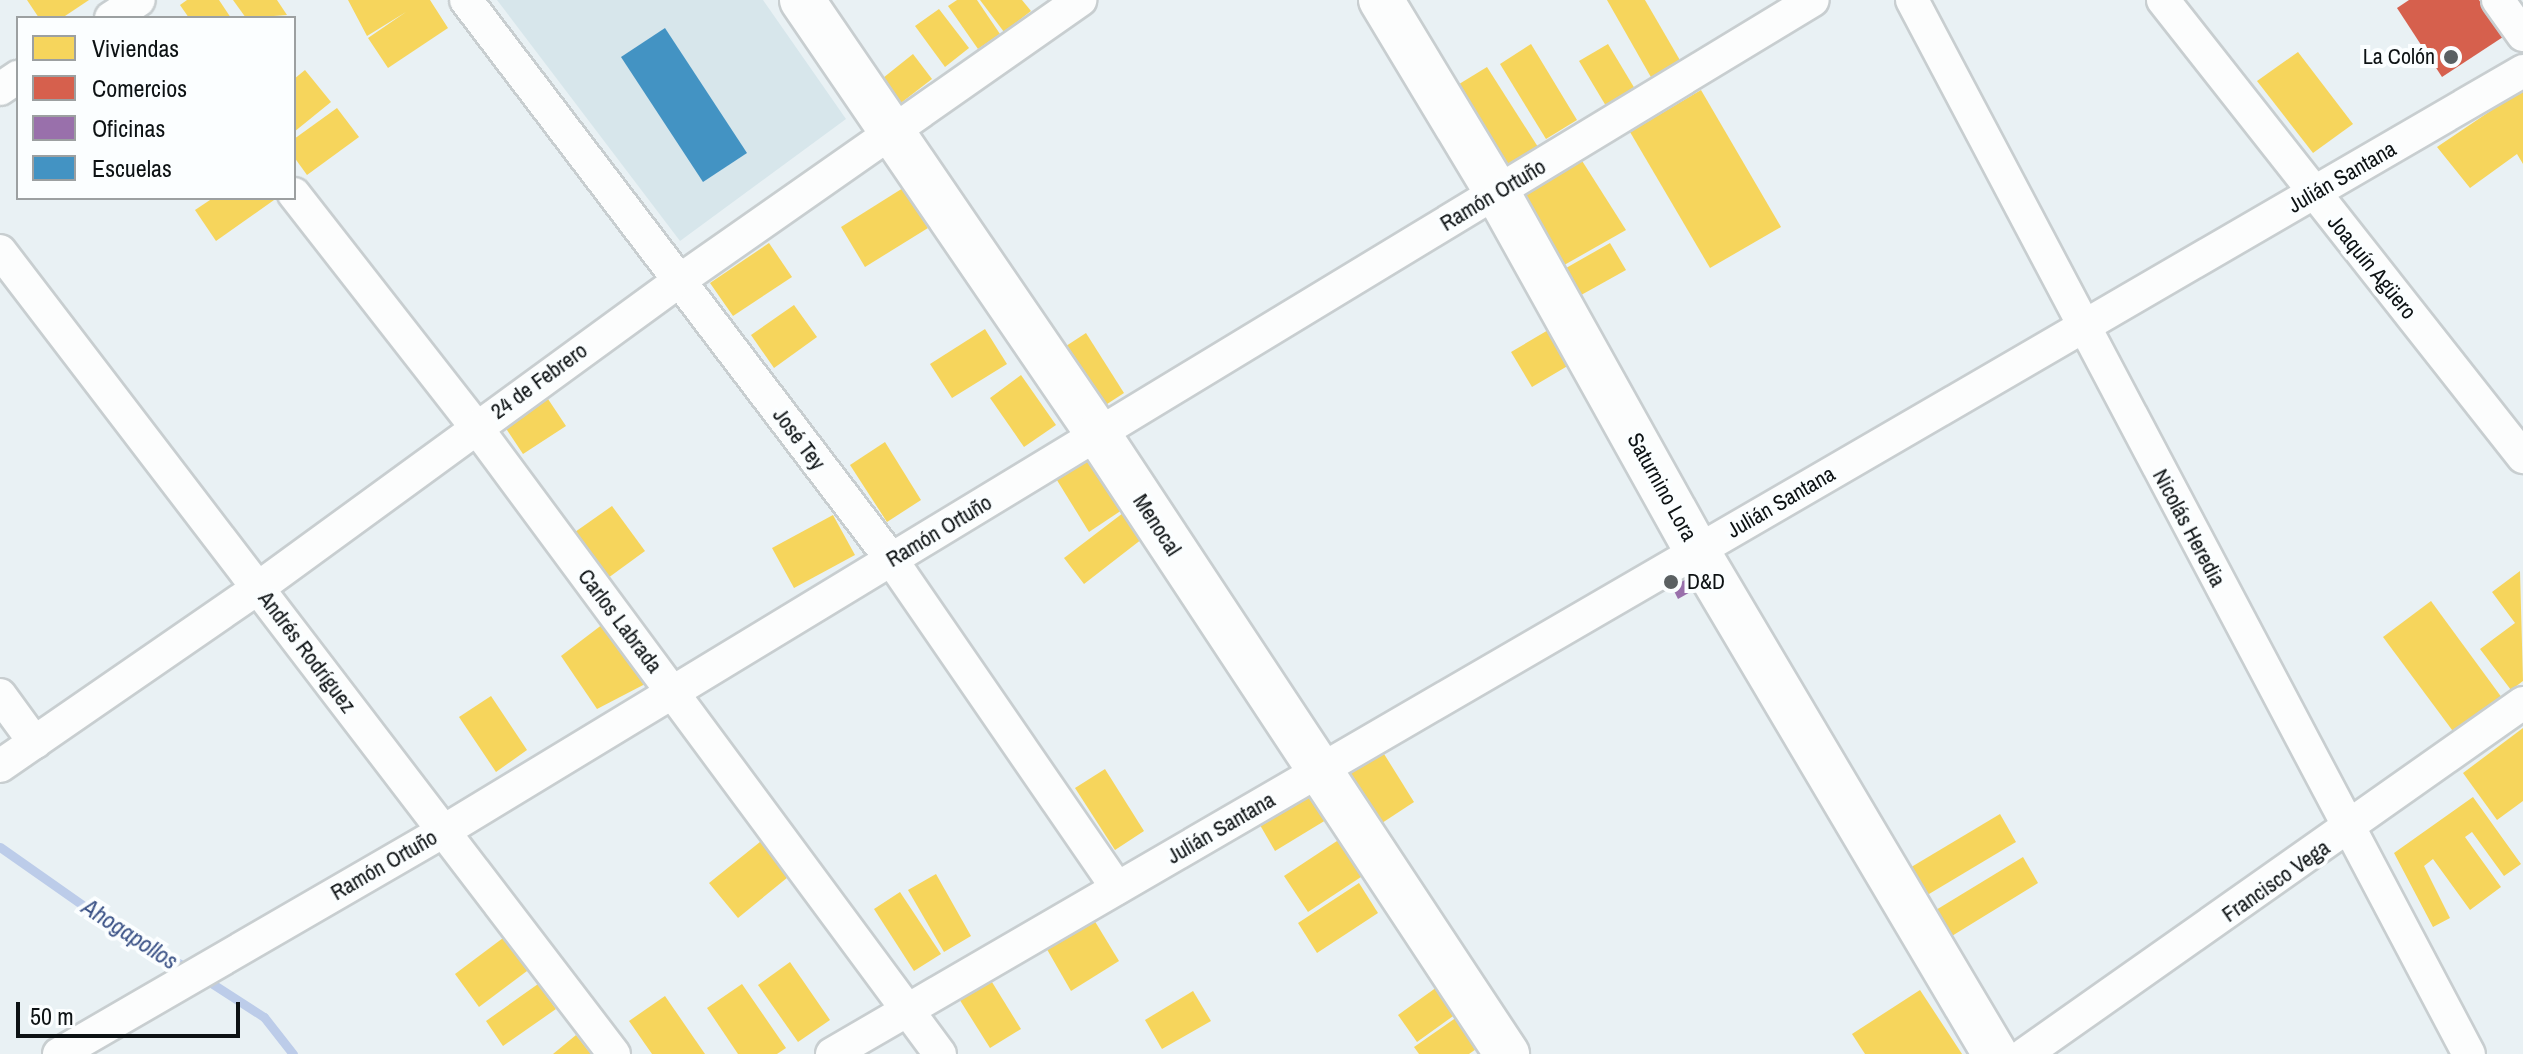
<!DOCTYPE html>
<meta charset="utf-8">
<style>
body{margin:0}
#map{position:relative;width:2523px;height:1054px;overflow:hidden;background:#e9f1f4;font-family:"Archivo Narrow",sans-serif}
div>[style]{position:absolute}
.built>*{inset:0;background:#d7e6eb}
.homes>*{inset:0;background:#f6d55c}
.shops>*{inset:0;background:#d6604d}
.offices>*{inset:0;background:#9970ab}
.schools>*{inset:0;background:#4393c3}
.stream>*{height:9px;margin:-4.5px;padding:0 4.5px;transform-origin:4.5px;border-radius:4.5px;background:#bccce9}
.roads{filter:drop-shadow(2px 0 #c8ced0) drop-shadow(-2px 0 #c8ced0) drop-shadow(0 2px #c8ced0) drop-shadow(0 -2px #c8ced0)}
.street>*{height:32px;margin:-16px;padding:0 16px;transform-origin:16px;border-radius:16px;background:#fcfdfd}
.secondary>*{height:44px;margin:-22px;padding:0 22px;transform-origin:22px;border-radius:22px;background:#fcfdfd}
.dots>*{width:22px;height:22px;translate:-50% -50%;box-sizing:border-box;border:4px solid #fbfeff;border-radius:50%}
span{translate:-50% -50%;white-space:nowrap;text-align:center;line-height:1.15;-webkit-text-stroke:8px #fbfeff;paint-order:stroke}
.poi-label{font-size:22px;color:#0d1214}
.right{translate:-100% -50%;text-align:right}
.left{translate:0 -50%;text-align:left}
.street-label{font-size:22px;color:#0d1214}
.water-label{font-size:24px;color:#3c5387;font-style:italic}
.legend{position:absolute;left:16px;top:16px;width:280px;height:184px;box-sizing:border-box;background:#fbfeff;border:2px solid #9ca0a1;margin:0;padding:10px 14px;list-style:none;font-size:24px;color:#0d1214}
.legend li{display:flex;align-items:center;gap:16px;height:40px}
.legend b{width:40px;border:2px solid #9ca0a1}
.scale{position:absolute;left:16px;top:1002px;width:224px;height:36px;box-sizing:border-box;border:4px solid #0d1214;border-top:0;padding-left:10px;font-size:24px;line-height:28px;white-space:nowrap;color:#0d1214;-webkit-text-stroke:6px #fbfeff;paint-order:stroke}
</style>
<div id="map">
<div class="built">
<div style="clip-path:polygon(497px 0,763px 0,846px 119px,680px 241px)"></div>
</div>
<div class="homes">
<div style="clip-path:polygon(27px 0,89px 0,62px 18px,39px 18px)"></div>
<div style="clip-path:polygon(187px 0,219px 0,231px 18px,189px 18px,180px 5px)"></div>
<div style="clip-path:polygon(233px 0,277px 0,287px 15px,246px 18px)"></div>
<div style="clip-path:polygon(348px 0,430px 0,448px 28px,388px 68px,368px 38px,406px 12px,367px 36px)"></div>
<div style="clip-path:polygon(957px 0,977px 0,1000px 34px,978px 49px,948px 6px)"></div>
<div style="clip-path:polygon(980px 0,1022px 0,1031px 11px,1004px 32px)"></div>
<div style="clip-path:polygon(1607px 0,1645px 0,1681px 62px,1652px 79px)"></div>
<div style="clip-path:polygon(939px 9px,969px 48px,945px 67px,915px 26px)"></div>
<div style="clip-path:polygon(1531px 44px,1577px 120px,1546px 139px,1500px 64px)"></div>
<div style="clip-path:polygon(1608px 44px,1635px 89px,1606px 106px,1579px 61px)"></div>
<div style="clip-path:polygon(2298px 52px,2353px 124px,2313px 153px,2257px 81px)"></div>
<div style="clip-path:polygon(913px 54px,932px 79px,897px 106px,878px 82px)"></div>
<div style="clip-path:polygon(1487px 67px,1538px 147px,1502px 170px,1451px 89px)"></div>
<div style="clip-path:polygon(305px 70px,331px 102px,294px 132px,294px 79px)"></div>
<div style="clip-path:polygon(2523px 89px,2523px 164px,2517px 154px,2470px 188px,2437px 147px)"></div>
<div style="clip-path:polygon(1701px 90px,1781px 227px,1710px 268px,1630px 132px)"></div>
<div style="clip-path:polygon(337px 108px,359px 137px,307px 175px,294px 157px,294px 139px)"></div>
<div style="clip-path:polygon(1579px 156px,1626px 230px,1559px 268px,1516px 191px)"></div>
<div style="clip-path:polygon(903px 188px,928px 228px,865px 267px,841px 227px)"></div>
<div style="clip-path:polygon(213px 198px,272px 198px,274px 200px,216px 241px,195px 210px)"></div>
<div style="clip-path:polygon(769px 243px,792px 277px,733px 316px,710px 283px)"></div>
<div style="clip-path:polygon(1610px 243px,1626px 270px,1574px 299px,1559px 272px)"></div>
<div style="clip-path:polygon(794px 305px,817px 337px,774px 368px,751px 335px)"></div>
<div style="clip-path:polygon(1555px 326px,1576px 361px,1532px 387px,1511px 352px)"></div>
<div style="clip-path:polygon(985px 329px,1007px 364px,952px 398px,930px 364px)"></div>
<div style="clip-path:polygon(1086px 333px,1124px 393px,1101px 408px,1063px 348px)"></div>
<div style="clip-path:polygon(1021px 375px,1056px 425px,1024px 447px,990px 398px)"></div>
<div style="clip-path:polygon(546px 396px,566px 426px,523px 454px,503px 424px)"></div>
<div style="clip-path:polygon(885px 442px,921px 500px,887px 522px,850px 465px)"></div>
<div style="clip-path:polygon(1088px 456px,1122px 510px,1089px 532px,1055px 477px)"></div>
<div style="clip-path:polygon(612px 506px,645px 551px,608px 578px,575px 532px)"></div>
<div style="clip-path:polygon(1123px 513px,1142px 539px,1084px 584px,1064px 558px)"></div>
<div style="clip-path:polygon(833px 515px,855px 555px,794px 588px,772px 548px)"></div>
<div style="clip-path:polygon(2520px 571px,2523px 681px,2511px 690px,2480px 649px,2515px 623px,2492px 592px)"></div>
<div style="clip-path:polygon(2431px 601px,2505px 702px,2458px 738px,2383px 637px)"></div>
<div style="clip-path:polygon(603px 624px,647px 683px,597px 709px,561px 656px)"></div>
<div style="clip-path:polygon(491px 696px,527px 750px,496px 772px,459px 717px)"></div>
<div style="clip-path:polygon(2523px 728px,2523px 801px,2497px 820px,2463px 773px)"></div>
<div style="clip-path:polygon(1376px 741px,1414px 802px,1382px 823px,1343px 763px)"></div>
<div style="clip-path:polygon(1105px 769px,1144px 831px,1115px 850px,1075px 788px)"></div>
<div style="clip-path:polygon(1302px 782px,1326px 820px,1275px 851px,1253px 813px)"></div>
<div style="clip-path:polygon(2473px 797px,2521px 864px,2504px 876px,2472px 832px,2465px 837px,2501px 887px,2470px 910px,2433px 859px,2424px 866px,2450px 918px,2433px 927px,2394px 853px)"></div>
<div style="clip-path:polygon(2000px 814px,2016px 842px,1924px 897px,1908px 869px)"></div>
<div style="clip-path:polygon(765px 838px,793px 873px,738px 918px,709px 883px)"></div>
<div style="clip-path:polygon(1340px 839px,1364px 875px,1308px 912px,1284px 876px)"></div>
<div style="clip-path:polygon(2023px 857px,2038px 883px,1947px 939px,1931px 913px)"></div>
<div style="clip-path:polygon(936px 874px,971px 936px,944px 952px,908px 890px)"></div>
<div style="clip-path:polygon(1359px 883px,1378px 913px,1317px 953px,1298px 923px)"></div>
<div style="clip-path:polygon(900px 892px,941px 954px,914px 971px,874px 909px)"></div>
<div style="clip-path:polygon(1088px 910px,1119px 961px,1071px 991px,1041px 939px)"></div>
<div style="clip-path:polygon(507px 935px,531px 968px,479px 1007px,455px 974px)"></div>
<div style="clip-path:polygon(790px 962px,830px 1020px,798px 1042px,758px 985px)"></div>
<div style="clip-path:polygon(987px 974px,1021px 1029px,990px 1048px,956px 994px)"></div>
<div style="clip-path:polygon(538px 984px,556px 1009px,503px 1046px,486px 1021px)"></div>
<div style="clip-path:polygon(742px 984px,786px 1048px,777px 1054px,738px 1054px,707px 1008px)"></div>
<div style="clip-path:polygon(1437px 987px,1456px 1014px,1417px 1042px,1398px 1015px)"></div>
<div style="clip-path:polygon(1920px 990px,1962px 1054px,1865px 1054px,1852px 1034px)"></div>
<div style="clip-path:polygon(1193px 991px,1211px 1021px,1162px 1049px,1145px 1020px)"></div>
<div style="clip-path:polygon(665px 996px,705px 1054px,652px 1054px,629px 1021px)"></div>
<div style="clip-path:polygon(1457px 1017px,1479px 1047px,1469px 1054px,1419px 1054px,1414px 1047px)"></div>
<div style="clip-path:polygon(576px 1035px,591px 1054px,553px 1054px)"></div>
</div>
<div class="shops">
<div style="clip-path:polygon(2409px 0,2479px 0,2503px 37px,2442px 77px,2397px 8px)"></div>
</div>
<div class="offices">
<div style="clip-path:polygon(1686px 563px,1701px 586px,1678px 599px,1666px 575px)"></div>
</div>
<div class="schools">
<div style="clip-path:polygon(665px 28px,747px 153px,703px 182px,621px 57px)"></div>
</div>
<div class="stream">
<div style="left:0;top:847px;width:139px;rotate:35.1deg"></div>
<div style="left:114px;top:927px;width:86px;rotate:29.2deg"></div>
<div style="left:205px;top:979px;width:70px;rotate:32.8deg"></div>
<div style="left:264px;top:1017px;width:47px;rotate:51.9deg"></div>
</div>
<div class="roads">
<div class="street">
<div style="left:466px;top:0;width:702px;rotate:52.75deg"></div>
<div style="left:891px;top:559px;width:399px;rotate:55.5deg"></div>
<div style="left:1912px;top:0;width:1192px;rotate:62.15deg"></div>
<div style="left:2163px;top:0;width:582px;rotate:51.77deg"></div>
<div style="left:2498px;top:0;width:43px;rotate:54.5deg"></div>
<div style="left:111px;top:18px;width:33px;rotate:-33deg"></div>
<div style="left:0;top:89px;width:22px;rotate:-34deg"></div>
<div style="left:294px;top:194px;width:296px;rotate:52deg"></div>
<div style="left:476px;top:427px;width:780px;rotate:53.5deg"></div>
<div style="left:0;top:251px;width:1011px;rotate:52.6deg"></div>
<div style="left:0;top:695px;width:59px;rotate:53.9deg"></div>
<div style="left:0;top:766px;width:313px;rotate:-34.6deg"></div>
<div style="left:258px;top:588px;width:521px;rotate:-36.1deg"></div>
<div style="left:679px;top:281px;width:490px;rotate:-35deg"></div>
<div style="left:59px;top:1054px;width:445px;rotate:-30.1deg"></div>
<div style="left:444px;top:831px;width:1601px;rotate:-31.26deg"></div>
<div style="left:832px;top:1054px;width:1956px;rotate:-30.17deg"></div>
<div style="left:2025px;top:1054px;width:609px;rotate:-35.18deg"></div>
</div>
<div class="secondary">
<div style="left:802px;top:0;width:525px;rotate:55.7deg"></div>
<div style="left:1098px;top:434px;width:743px;rotate:56.59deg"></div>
<div style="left:1381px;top:0;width:224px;rotate:58.9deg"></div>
<div style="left:1497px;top:192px;width:411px;rotate:60.9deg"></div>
<div style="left:1697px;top:551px;width:585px;rotate:59.36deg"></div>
</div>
</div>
<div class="dots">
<div style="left:2451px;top:57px;background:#5a6062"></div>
<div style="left:1671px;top:582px;background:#5a6062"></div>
</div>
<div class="poi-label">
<span class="right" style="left:2435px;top:57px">La Colón</span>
<span class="left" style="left:1687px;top:582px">D&amp;D</span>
</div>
<div class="street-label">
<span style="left:2342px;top:177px;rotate:-30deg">Julián Santana</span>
<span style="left:1493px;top:195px;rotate:-31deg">Ramón Ortuño</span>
<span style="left:2372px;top:267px;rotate:51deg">Joaquín Agüero</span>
<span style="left:539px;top:381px;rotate:-36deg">24 de Febrero</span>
<span style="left:799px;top:439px;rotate:53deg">José Tey</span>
<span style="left:1662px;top:487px;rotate:61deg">Saturnino Lora</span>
<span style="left:1781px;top:502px;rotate:-30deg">Julián Santana</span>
<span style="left:1157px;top:525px;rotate:57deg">Menocal</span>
<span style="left:2189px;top:528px;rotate:62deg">Nicolás Heredia</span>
<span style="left:939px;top:531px;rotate:-31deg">Ramón Ortuño</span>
<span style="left:620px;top:621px;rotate:53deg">Carlos Labrada</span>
<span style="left:307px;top:652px;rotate:53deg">Andrés Rodríguez</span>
<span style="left:1221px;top:828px;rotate:-30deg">Julián Santana</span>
<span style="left:384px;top:865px;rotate:-30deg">Ramón Ortuño</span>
<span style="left:2276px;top:881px;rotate:-35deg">Francisco Vega</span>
</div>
<div class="water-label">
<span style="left:130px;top:934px;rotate:33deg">Ahogapollos</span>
</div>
<ul class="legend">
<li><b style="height:22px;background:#f6d55c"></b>Viviendas</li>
<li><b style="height:22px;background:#d6604d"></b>Comercios</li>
<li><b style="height:22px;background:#9970ab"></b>Oficinas</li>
<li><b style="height:22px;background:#4393c3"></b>Escuelas</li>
</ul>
<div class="scale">50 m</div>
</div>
